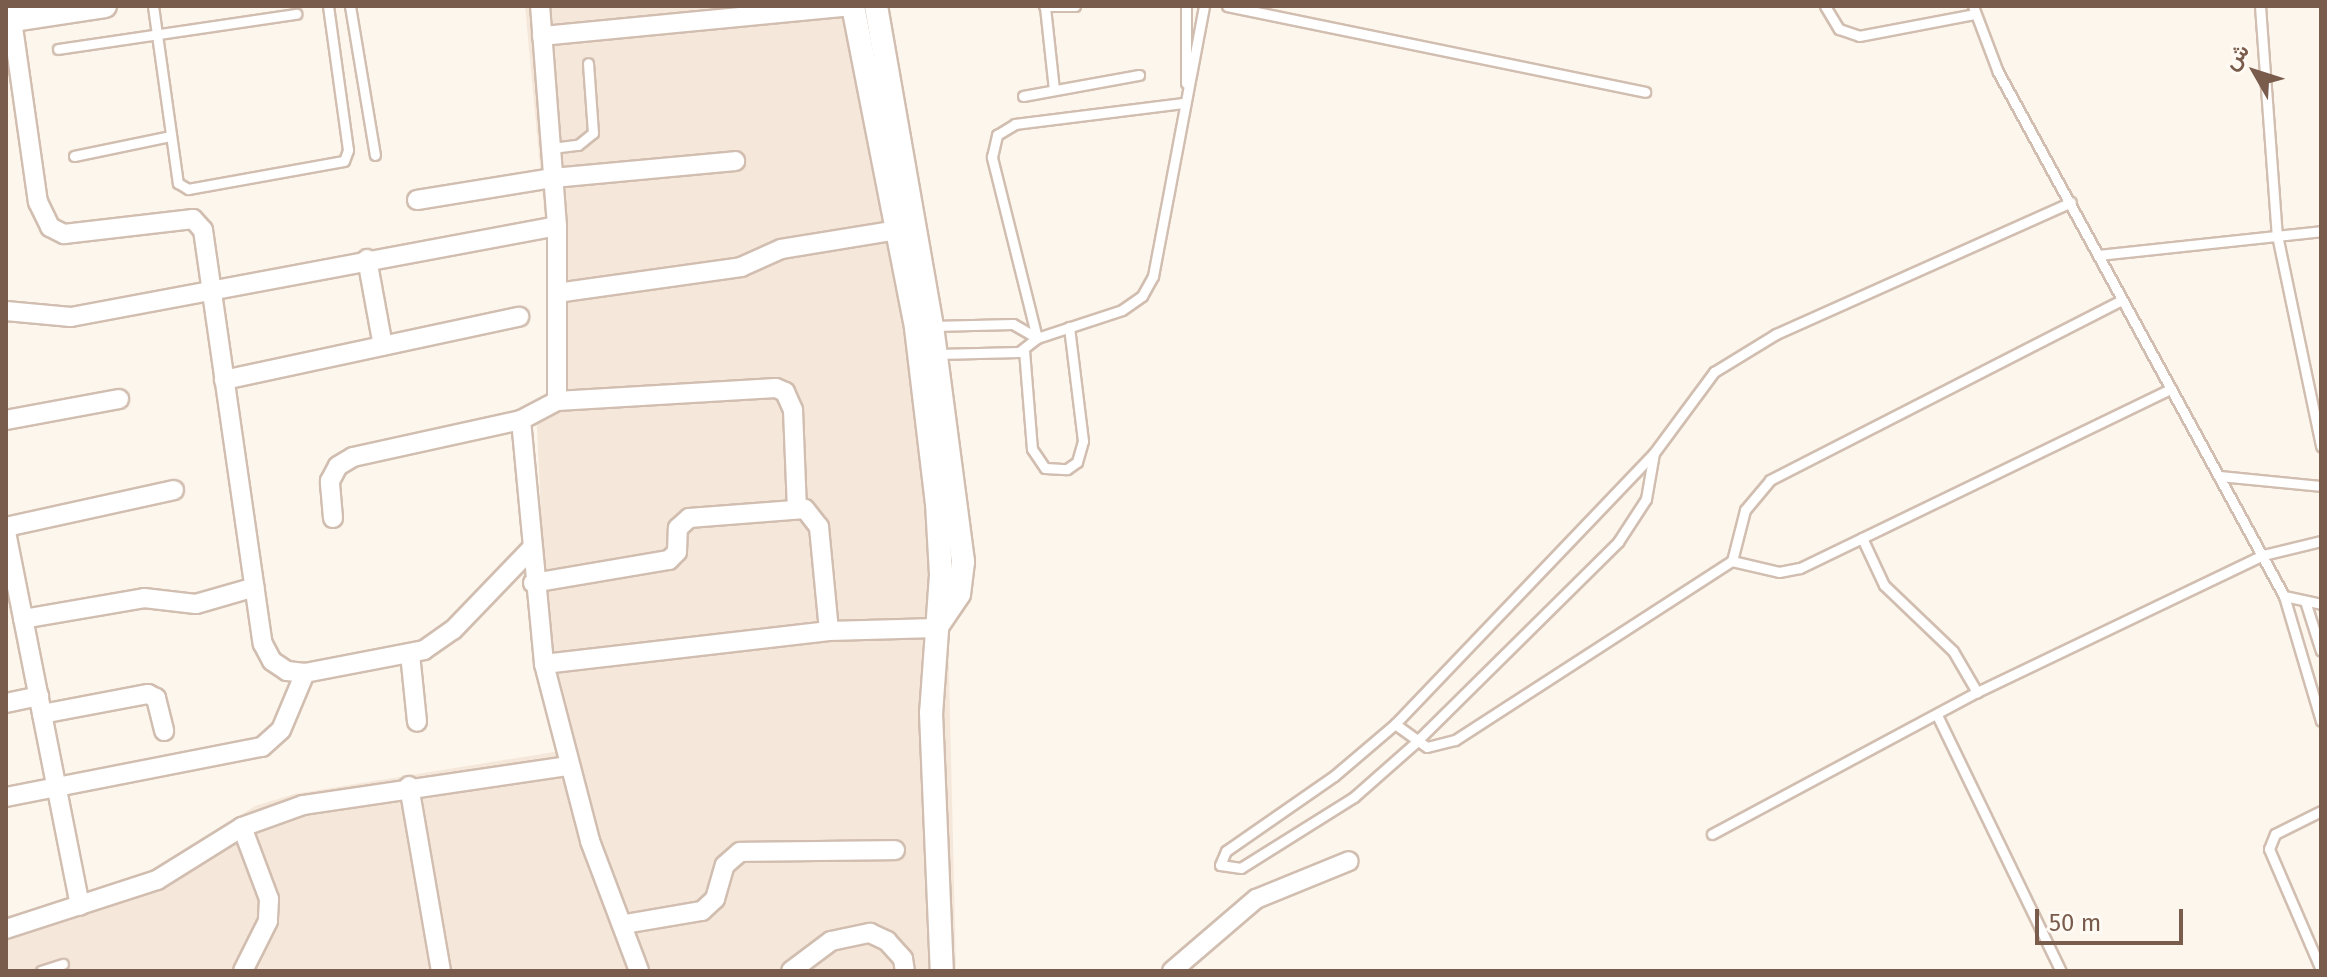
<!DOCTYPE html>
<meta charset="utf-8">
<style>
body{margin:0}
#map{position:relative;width:2327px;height:977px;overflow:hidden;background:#fdf6ec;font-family:"Fira Sans",Vazirmatn,sans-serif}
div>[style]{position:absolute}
.residential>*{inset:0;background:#f5e8da}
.roads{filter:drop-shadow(2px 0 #d1beb0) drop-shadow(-2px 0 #d1beb0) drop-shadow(0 2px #d1beb0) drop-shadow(0 -2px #d1beb0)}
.service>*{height:9px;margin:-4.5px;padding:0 4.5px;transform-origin:4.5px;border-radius:4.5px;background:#fff}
.minor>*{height:18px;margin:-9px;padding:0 9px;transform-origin:9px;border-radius:9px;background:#fff}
.tertiary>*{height:22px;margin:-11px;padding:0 11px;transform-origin:11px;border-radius:11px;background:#fff}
span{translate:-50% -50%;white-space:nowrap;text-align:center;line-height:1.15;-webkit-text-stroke:6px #fffaf3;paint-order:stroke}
.frame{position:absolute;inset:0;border:8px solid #7a5c4d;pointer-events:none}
.north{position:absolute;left:2215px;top:32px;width:80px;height:80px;-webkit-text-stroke:6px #fffaf3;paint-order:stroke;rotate:309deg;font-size:22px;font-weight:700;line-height:32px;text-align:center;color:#7a5c4d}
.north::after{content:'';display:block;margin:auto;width:28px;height:36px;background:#7a5c4d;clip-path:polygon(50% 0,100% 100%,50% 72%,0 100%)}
.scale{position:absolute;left:2035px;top:909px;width:148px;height:36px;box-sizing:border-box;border:4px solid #7a5c4d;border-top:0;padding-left:10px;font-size:24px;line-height:28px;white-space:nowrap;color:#7a5c4d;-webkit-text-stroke:6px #fffaf3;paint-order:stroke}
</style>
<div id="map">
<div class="residential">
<div style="clip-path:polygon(525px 6px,875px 6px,945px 500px,956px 971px,6px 971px,6px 916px,95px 896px,136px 881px,255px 806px,294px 794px,560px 751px,545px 601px,536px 407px,562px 402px)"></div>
</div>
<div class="roads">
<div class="service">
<div style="left:153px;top:6px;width:179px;rotate:82deg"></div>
<div style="left:178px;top:183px;width:12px;rotate:31deg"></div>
<div style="left:188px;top:189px;width:158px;rotate:-10.2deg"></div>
<div style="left:344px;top:161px;width:12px;rotate:-70deg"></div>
<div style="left:348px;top:150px;width:145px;rotate:-97.9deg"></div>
<div style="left:350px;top:6px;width:151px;rotate:80.5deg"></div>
<div style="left:1044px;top:6px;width:31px"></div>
<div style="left:1227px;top:6px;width:427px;rotate:11.6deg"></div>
<div style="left:1825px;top:6px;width:27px;rotate:59deg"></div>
<div style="left:1839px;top:29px;width:21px;rotate:19deg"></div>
<div style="left:1859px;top:36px;width:117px;rotate:-10.8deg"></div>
<div style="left:1973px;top:6px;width:71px;rotate:69.3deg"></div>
<div style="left:1998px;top:72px;width:597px;rotate:61.37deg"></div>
<div style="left:2284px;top:596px;width:130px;rotate:73.5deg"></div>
<div style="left:2260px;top:6px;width:230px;rotate:85.8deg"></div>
<div style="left:2277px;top:235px;width:216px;rotate:78.2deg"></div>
<div style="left:1045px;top:7px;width:83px;rotate:83.8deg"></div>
<div style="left:58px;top:49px;width:241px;rotate:-8.4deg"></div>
<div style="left:1186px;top:83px;width:77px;rotate:-90deg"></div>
<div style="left:1023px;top:96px;width:118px;rotate:-10.3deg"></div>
<div style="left:552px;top:148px;width:26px;rotate:-7deg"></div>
<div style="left:578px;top:145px;width:19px;rotate:-39deg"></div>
<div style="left:593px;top:133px;width:70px;rotate:-94.1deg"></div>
<div style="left:74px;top:156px;width:99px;rotate:-11.7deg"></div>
<div style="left:2098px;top:255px;width:224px;rotate:-6.1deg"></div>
<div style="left:933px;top:326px;width:80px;rotate:-1.4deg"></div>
<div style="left:1013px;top:324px;width:28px;rotate:30deg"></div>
<div style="left:1037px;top:338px;width:187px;rotate:-104deg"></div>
<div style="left:992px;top:157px;width:23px;rotate:-77deg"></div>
<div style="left:997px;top:135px;width:21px;rotate:-31deg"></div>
<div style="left:1015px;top:124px;width:169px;rotate:-7.1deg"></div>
<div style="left:1024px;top:350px;width:99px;rotate:85.4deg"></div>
<div style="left:1032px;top:449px;width:23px;rotate:56deg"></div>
<div style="left:1045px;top:468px;width:22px;rotate:3deg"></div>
<div style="left:1067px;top:469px;width:12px;rotate:-35deg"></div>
<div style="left:1077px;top:462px;width:22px;rotate:-74deg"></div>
<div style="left:1083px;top:441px;width:115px;rotate:-97deg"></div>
<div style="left:938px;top:354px;width:81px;rotate:-1.4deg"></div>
<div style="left:1019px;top:352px;width:23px;rotate:-38deg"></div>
<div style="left:1037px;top:338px;width:89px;rotate:-18.2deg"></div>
<div style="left:1122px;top:310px;width:24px;rotate:-35deg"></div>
<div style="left:1142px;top:296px;width:23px;rotate:-61deg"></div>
<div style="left:1153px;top:276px;width:275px;rotate:-79.3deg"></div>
<div style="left:1654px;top:453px;width:47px;rotate:99.9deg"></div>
<div style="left:1646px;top:499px;width:51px;rotate:123.1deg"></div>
<div style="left:1618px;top:542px;width:286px;rotate:135.3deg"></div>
<div style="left:1415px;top:743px;width:81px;rotate:138.5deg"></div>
<div style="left:1354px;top:797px;width:133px;rotate:147.9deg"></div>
<div style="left:1241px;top:868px;width:21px;rotate:-172deg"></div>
<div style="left:1220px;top:865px;width:15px;rotate:-67deg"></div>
<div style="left:1226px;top:851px;width:131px;rotate:-34.8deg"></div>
<div style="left:1334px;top:776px;width:80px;rotate:-40.4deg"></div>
<div style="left:1395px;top:724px;width:375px;rotate:-46.3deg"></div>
<div style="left:1654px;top:453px;width:101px;rotate:-53.5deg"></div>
<div style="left:1714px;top:372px;width:73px;rotate:-31.5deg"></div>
<div style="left:1776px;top:334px;width:323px;rotate:-24.1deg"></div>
<div style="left:2219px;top:476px;width:102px;rotate:5.6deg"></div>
<div style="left:1862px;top:538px;width:52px;rotate:64.9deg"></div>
<div style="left:1884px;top:585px;width:95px;rotate:43.7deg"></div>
<div style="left:1953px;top:651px;width:48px;rotate:59.7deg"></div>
<div style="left:1732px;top:561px;width:48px;rotate:13.2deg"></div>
<div style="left:1779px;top:572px;width:21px;rotate:-11deg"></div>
<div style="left:1800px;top:568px;width:412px;rotate:-25.8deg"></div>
<div style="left:2284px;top:596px;width:38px;rotate:12deg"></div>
<div style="left:2305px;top:601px;width:52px;rotate:72.3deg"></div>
<div style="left:1937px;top:715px;width:284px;rotate:64.2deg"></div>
<div style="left:1395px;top:724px;width:39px;rotate:36deg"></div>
<div style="left:1427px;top:747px;width:29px;rotate:-14deg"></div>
<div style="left:1455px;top:740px;width:330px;rotate:-32.9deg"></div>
<div style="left:1732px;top:561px;width:53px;rotate:-75.7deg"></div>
<div style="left:1745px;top:510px;width:39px;rotate:-50deg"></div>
<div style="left:1770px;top:480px;width:395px;rotate:-27.1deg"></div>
<div style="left:2321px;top:811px;width:51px;rotate:153.4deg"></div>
<div style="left:2275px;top:834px;width:16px;rotate:112deg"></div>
<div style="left:2269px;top:849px;width:132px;rotate:66.7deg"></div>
<div style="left:1712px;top:834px;width:301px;rotate:-28.2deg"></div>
<div style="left:1977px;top:692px;width:317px;rotate:-25.6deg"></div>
<div style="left:2263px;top:555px;width:60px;rotate:-13.6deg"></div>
<div style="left:41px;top:971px;width:23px;rotate:-18deg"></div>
</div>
<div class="minor">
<div style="left:10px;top:6px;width:198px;rotate:81.9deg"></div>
<div style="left:38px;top:202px;width:28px;rotate:64deg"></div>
<div style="left:50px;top:227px;width:16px;rotate:27deg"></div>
<div style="left:64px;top:234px;width:130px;rotate:-6.6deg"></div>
<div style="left:193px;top:219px;width:15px;rotate:48deg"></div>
<div style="left:203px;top:230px;width:418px;rotate:81.8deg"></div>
<div style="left:263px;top:644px;width:19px;rotate:62deg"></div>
<div style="left:272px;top:661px;width:18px;rotate:34deg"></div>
<div style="left:287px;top:671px;width:18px;rotate:6deg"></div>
<div style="left:305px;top:673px;width:121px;rotate:-10.9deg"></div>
<div style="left:424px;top:650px;width:35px;rotate:-35deg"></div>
<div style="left:453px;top:630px;width:111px;rotate:-46.1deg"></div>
<div style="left:542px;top:36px;width:313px;rotate:-5.5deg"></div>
<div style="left:417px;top:200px;width:138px;rotate:-9.2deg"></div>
<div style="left:553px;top:178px;width:183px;rotate:-5.3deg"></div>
<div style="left:367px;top:259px;width:88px;rotate:79.6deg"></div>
<div style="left:557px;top:293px;width:186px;rotate:-8deg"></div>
<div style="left:741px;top:267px;width:44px;rotate:-24.2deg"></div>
<div style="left:781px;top:249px;width:119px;rotate:-9.2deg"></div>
<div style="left:6px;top:311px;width:65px;rotate:5.3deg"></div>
<div style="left:71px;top:317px;width:494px;rotate:-10.6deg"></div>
<div style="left:224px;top:380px;width:302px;rotate:-12.1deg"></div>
<div style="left:557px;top:401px;width:219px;rotate:-3.4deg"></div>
<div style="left:776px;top:388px;width:10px;rotate:24deg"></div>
<div style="left:785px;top:392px;width:20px;rotate:66deg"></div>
<div style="left:793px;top:410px;width:99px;rotate:87.7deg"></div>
<div style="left:6px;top:420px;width:115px;rotate:-10.5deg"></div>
<div style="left:521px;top:420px;width:245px;rotate:84.6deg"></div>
<div style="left:544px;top:664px;width:183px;rotate:75.4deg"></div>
<div style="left:590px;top:841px;width:139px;rotate:69.3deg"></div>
<div style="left:333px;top:518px;width:37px;rotate:-95deg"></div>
<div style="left:330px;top:481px;width:17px;rotate:-62deg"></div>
<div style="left:338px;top:466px;width:17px;rotate:-31deg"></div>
<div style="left:353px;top:457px;width:172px;rotate:-12.4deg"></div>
<div style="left:521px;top:420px;width:41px;rotate:-27.8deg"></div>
<div style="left:557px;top:401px;width:175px;rotate:-90deg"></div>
<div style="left:557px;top:226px;width:221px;rotate:-94.4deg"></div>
<div style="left:6px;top:527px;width:172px;rotate:-12.4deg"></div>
<div style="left:6px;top:532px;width:381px;rotate:78.8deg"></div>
<div style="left:533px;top:583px;width:138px;rotate:-9.6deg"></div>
<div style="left:669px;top:560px;width:11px;rotate:-45deg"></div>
<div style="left:677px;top:552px;width:24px;rotate:-88deg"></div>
<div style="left:678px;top:528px;width:15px;rotate:-42deg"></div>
<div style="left:689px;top:518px;width:116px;rotate:-4.4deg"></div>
<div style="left:805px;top:509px;width:23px;rotate:52deg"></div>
<div style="left:819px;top:527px;width:104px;rotate:84.5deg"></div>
<div style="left:23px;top:619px;width:123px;rotate:-9.8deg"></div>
<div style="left:144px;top:598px;width:52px;rotate:6.6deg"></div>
<div style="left:196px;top:604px;width:61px;rotate:-16.1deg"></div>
<div style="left:410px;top:654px;width:68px;rotate:84.1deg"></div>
<div style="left:544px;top:664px;width:287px;rotate:-6.6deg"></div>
<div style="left:829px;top:631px;width:107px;rotate:-1.6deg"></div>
<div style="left:6px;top:703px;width:34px;rotate:-12deg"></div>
<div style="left:42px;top:714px;width:108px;rotate:-10.7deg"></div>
<div style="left:148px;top:694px;width:9px;rotate:27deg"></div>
<div style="left:156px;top:698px;width:34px;rotate:76deg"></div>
<div style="left:409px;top:786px;width:188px;rotate:80.2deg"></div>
<div style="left:6px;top:797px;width:261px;rotate:-11.1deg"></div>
<div style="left:262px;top:747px;width:25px;rotate:-42deg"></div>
<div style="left:281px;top:730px;width:62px;rotate:-67.2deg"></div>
<div style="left:242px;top:827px;width:77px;rotate:69.4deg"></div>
<div style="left:269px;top:899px;width:22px;rotate:93deg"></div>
<div style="left:268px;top:921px;width:56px;rotate:116.6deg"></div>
<div style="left:625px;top:924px;width:78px;rotate:-9.6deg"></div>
<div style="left:702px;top:911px;width:18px;rotate:-43deg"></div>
<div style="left:715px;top:899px;width:35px;rotate:-74deg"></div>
<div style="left:725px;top:865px;width:20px;rotate:-41deg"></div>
<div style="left:740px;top:852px;width:155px;rotate:-0.7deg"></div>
<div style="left:6px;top:929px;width:159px;rotate:-18deg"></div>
<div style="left:157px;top:880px;width:100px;rotate:-31.9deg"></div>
<div style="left:242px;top:827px;width:65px;rotate:-19.8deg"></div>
<div style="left:303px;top:805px;width:268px;rotate:-8.4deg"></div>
<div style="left:791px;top:971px;width:50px;rotate:-36.9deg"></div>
<div style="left:831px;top:941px;width:40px;rotate:-12deg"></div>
<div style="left:870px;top:933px;width:19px;rotate:25deg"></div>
<div style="left:887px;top:941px;width:24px;rotate:48deg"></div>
<div style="left:903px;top:959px;width:12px;rotate:81deg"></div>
<div style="left:1172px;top:971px;width:111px;rotate:-40.6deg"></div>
<div style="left:1256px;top:899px;width:100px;rotate:-22.2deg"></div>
</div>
<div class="tertiary">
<div style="left:853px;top:6px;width:328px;rotate:78.9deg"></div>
<div style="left:916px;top:328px;width:176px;rotate:83.2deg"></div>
<div style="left:937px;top:503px;width:72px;rotate:86.8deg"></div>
<div style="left:941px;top:575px;width:138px;rotate:94.1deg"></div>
<div style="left:931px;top:713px;width:258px;rotate:87.6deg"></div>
<div style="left:876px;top:6px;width:325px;rotate:80.1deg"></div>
<div style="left:932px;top:326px;width:238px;rotate:82.5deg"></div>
<div style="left:963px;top:562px;width:32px;rotate:97deg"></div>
<div style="left:959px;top:594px;width:40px;rotate:124deg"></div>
<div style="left:6px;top:21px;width:100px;rotate:-8.6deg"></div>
</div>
</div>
<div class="frame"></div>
<div class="north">ش</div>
<div class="scale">50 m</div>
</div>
